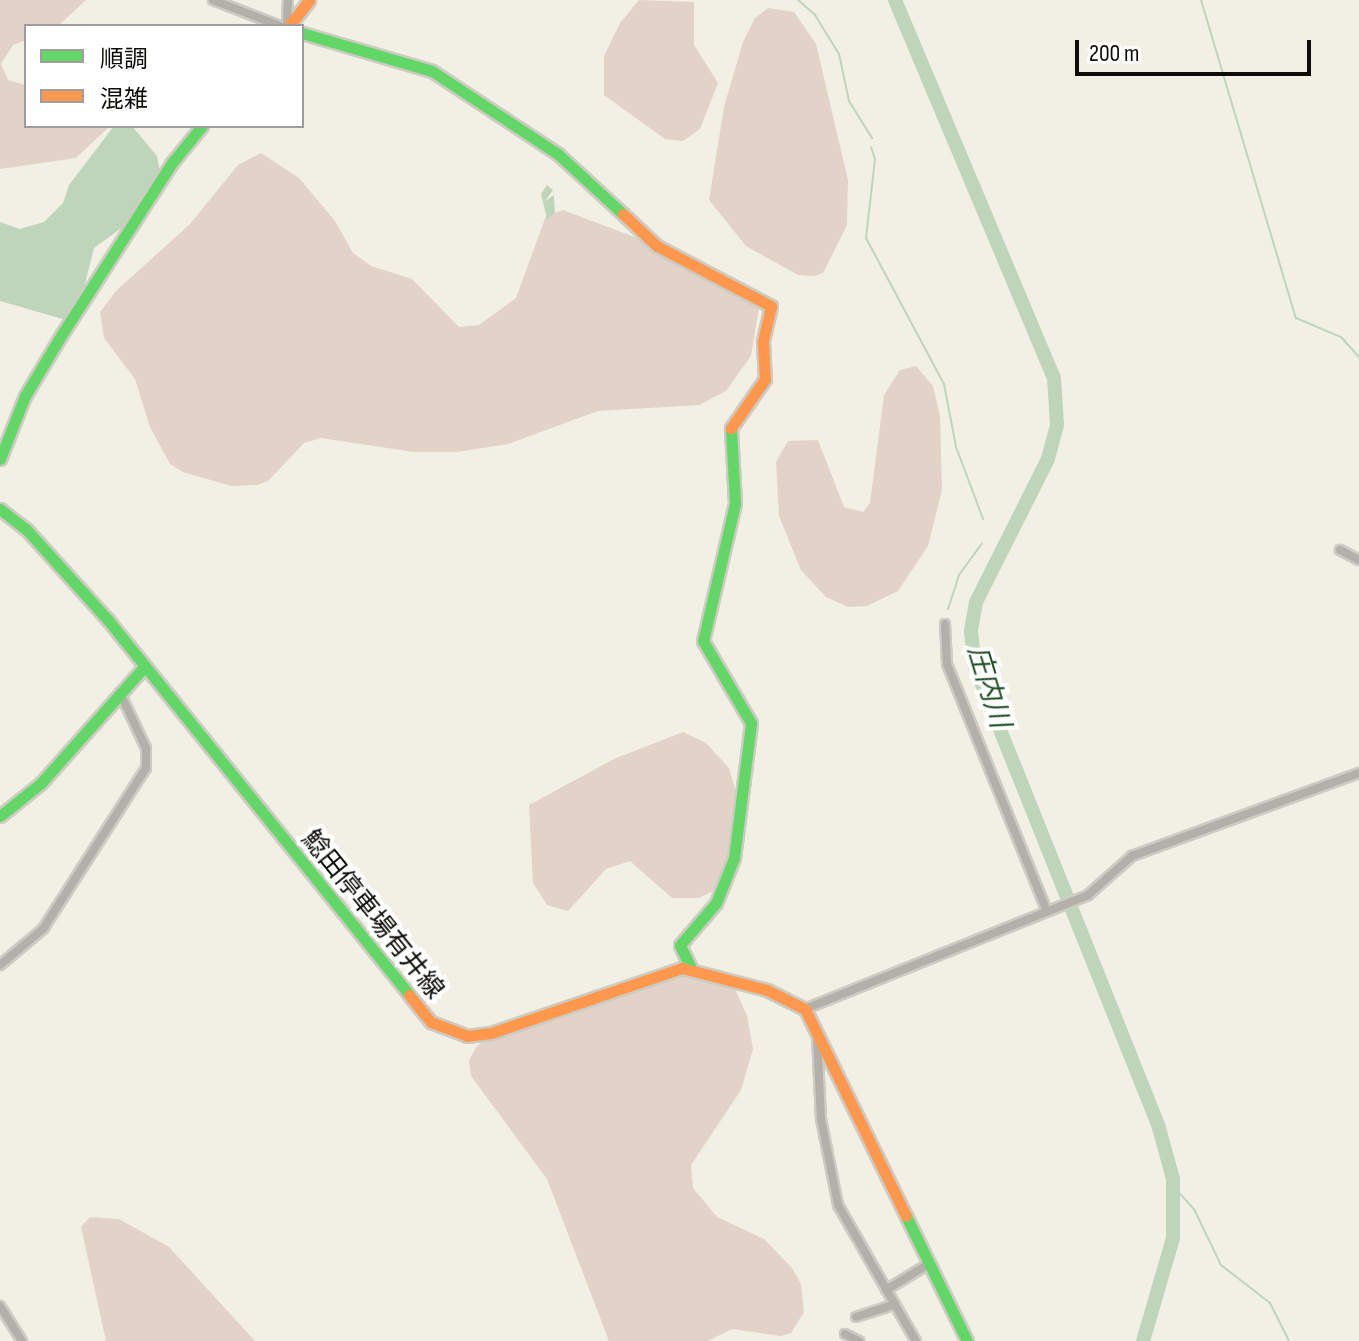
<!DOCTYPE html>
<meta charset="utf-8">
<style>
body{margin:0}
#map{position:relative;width:1359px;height:1341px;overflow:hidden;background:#f2f0e5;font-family:"Sofia Sans Condensed","Noto Sans JP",sans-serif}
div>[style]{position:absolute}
.green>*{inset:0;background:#e2d2c7}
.water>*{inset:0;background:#bfd5bb}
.stream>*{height:2px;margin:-1px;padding:0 1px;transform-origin:1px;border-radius:1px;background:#bfd5bb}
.river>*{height:14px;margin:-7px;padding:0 7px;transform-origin:7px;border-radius:7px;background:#bfd5bb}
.roads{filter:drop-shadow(2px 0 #cdcbc2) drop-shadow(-2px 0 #cdcbc2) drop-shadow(0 2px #cdcbc2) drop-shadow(0 -2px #cdcbc2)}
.street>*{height:8px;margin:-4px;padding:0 4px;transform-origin:4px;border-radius:4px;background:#b3afa9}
.fast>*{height:11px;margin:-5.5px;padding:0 5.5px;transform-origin:5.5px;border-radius:5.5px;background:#63d668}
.slow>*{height:11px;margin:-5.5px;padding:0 5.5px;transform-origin:5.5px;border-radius:5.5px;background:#ff974d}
span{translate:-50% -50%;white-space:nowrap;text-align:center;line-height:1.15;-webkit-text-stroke:8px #fff;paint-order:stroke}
.street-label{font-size:26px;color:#0f0d07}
.water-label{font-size:28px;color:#1f4e24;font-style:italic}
.legend{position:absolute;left:24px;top:24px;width:280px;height:104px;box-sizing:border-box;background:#fff;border:2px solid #9f9e9c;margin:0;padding:10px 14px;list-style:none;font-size:24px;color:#0f0d07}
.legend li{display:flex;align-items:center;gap:16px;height:40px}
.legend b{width:40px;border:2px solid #9f9e9c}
.scale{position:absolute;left:1075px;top:40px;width:236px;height:36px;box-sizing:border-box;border:4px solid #0f0d07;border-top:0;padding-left:10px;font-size:24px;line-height:28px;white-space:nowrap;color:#0f0d07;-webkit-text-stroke:6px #fff;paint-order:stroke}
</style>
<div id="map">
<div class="green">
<div style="clip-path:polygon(0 0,86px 0,58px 26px,26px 26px,26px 40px,13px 45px,1px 64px,8px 80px,26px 85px,26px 126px,110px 126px,76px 158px,0 169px)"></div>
<div style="clip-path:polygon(639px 0,694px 2px,694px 45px,718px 83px,700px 129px,683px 141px,665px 139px,604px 95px,604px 56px,620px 23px)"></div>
<div style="clip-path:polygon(768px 8px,794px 12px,816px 44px,848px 180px,847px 225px,823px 273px,814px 276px,798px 275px,746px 246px,709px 200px,724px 107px,743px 42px,755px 18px)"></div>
<div style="clip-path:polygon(261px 153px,299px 178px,335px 221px,353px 253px,371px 266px,412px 279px,459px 327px,479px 325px,516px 298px,546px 216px,563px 210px,645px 241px,688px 271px,759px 307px,751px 356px,726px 391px,699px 405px,598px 411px,508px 444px,457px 452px,414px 452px,321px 438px,304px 443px,268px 481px,257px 485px,231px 486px,183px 472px,170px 464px,150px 427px,135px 379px,104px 338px,100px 312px,116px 291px,190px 224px,238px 165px)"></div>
<div style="clip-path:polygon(916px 366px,933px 386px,940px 416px,942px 490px,928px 546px,898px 591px,867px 606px,848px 607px,826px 597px,801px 570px,779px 516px,776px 462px,788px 441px,818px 440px,844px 507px,863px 512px,870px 503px,884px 395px,900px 370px)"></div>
<div style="clip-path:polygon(683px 732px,706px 743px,729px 768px,739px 803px,742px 826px,715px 890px,699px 898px,672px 898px,630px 861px,606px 869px,568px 911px,547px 905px,533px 883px,529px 805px,614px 759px)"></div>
<div style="clip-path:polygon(706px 967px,721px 970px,732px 982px,747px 1016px,753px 1049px,741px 1090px,691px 1165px,693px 1188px,717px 1217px,764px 1239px,792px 1268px,801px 1284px,804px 1312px,791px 1333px,781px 1336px,732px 1329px,708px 1341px,609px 1341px,547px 1179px,471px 1076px,469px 1060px,477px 1046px,516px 1019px,620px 985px)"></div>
<div style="clip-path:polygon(90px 1217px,119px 1219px,169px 1247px,255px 1341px,106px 1341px,81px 1227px)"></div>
</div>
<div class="water">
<div style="clip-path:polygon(114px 126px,132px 126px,157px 156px,160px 171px,127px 224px,94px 248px,84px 288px,66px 320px,0 301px,0 222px,20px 229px,44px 222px,63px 203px,69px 185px)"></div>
<div style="clip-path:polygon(547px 185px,553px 190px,545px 201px,554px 195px,555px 213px,547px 219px,541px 194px)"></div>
</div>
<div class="stream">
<div style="left:798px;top:0;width:23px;rotate:41deg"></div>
<div style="left:815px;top:15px;width:46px;rotate:58.4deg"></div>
<div style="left:839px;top:54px;width:48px;rotate:78deg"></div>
<div style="left:849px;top:101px;width:44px;rotate:58.1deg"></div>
<div style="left:1201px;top:0;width:332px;rotate:73.4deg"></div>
<div style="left:1296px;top:318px;width:49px;rotate:22.9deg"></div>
<div style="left:1341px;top:337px;width:27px;rotate:48deg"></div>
<div style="left:871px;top:147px;width:13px;rotate:72deg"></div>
<div style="left:875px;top:159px;width:80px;rotate:96.5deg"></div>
<div style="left:866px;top:238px;width:166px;rotate:61.9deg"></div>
<div style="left:944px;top:384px;width:64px;rotate:79.2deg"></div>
<div style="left:956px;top:447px;width:77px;rotate:69.4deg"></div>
<div style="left:948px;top:609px;width:36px;rotate:-72deg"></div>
<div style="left:959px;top:575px;width:39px;rotate:-54deg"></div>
<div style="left:1174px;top:1187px;width:30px;rotate:48deg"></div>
<div style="left:1194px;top:1209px;width:62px;rotate:64.3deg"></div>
<div style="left:1221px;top:1265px;width:62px;rotate:37.8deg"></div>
<div style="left:1270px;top:1303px;width:42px;rotate:63.4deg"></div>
</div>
<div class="river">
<div style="left:895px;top:0;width:410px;rotate:67.2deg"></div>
<div style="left:1054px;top:378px;width:47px;rotate:86.3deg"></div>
<div style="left:1057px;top:425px;width:35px;rotate:105deg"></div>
<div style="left:1048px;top:459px;width:160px;rotate:116.7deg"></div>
<div style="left:976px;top:602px;width:29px;rotate:100deg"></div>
<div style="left:971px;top:631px;width:36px;rotate:84deg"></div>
<div style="left:975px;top:667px;width:496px;rotate:68.2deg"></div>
<div style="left:1159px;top:1128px;width:53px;rotate:74.6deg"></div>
<div style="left:1173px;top:1179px;width:59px;rotate:90deg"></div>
<div style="left:1173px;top:1238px;width:107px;rotate:106.2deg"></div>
</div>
<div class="roads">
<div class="street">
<div style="left:213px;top:0;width:72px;rotate:21.2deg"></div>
<div style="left:287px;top:26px;width:26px;rotate:-88deg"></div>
<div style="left:1340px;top:550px;width:21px;rotate:28deg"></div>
<div style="left:945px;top:624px;width:40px;rotate:87.1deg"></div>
<div style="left:947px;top:664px;width:267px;rotate:68deg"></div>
<div style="left:0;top:965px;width:56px;rotate:-39.9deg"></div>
<div style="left:43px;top:929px;width:191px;rotate:-57.4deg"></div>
<div style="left:146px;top:768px;width:20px;rotate:-90deg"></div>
<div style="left:146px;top:748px;width:61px;rotate:-115.3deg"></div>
<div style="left:805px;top:1009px;width:305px;rotate:-21.9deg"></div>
<div style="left:1088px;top:895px;width:59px;rotate:-41.6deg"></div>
<div style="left:1132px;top:856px;width:242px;rotate:-20.1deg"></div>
<div style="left:817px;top:1037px;width:82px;rotate:87.2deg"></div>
<div style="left:821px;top:1119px;width:88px;rotate:78.8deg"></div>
<div style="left:838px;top:1205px;width:157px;rotate:60.2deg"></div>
<div style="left:886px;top:1290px;width:52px;rotate:-31.5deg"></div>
<div style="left:0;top:1306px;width:41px;rotate:57.8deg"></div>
<div style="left:856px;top:1317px;width:40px;rotate:-18deg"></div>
<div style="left:845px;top:1334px;width:16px;rotate:27deg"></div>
</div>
<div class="fast">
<div style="left:302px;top:33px;width:135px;rotate:16.3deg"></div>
<div style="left:432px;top:71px;width:151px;rotate:33.4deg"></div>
<div style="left:558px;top:154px;width:88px;rotate:42.7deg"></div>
<div style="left:0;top:459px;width:68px;rotate:-68.4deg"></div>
<div style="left:25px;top:396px;width:72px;rotate:-59.2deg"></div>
<div style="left:62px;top:334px;width:202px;rotate:-57.3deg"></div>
<div style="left:171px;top:164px;width:49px;rotate:-50.8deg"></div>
<div style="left:0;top:509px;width:33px;rotate:38deg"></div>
<div style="left:26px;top:529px;width:122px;rotate:48deg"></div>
<div style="left:108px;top:620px;width:481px;rotate:51.2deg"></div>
<div style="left:0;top:816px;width:53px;rotate:-38.8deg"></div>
<div style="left:41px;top:783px;width:155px;rotate:-48.4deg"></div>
<div style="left:691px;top:968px;width:25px;rotate:-116deg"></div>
<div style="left:680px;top:945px;width:55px;rotate:-49.4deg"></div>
<div style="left:716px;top:903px;width:48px;rotate:-68.2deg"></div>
<div style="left:734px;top:858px;width:136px;rotate:-82.8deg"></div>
<div style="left:751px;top:723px;width:95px;rotate:-120.3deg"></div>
<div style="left:703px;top:641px;width:142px;rotate:-76.9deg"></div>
<div style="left:735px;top:503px;width:75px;rotate:-93.1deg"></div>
<div style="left:906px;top:1216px;width:139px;rotate:64deg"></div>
</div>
<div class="slow">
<div style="left:289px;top:26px;width:33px;rotate:-52deg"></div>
<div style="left:623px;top:214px;width:47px;rotate:43.3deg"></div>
<div style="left:657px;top:246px;width:129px;rotate:27.8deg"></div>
<div style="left:771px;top:306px;width:37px;rotate:103deg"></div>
<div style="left:763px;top:342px;width:37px;rotate:87deg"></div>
<div style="left:765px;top:379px;width:60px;rotate:124.8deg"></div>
<div style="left:409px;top:995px;width:35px;rotate:51deg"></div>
<div style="left:431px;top:1022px;width:39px;rotate:21deg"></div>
<div style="left:467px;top:1036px;width:24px;rotate:-7deg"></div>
<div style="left:491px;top:1033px;width:202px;rotate:-18.8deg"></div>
<div style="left:682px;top:968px;width:88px;rotate:14.5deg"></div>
<div style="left:767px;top:990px;width:42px;rotate:26.6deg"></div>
<div style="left:805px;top:1009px;width:230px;rotate:64deg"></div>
</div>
</div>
<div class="street-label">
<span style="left:372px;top:915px;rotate:51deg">鯰田停車場有井線</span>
</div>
<div class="water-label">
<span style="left:988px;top:687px;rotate:73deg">庄内川</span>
</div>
<ul class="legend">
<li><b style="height:10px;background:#63d668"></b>順調</li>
<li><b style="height:10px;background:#ff974d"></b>混雑</li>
</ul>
<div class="scale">200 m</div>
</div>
